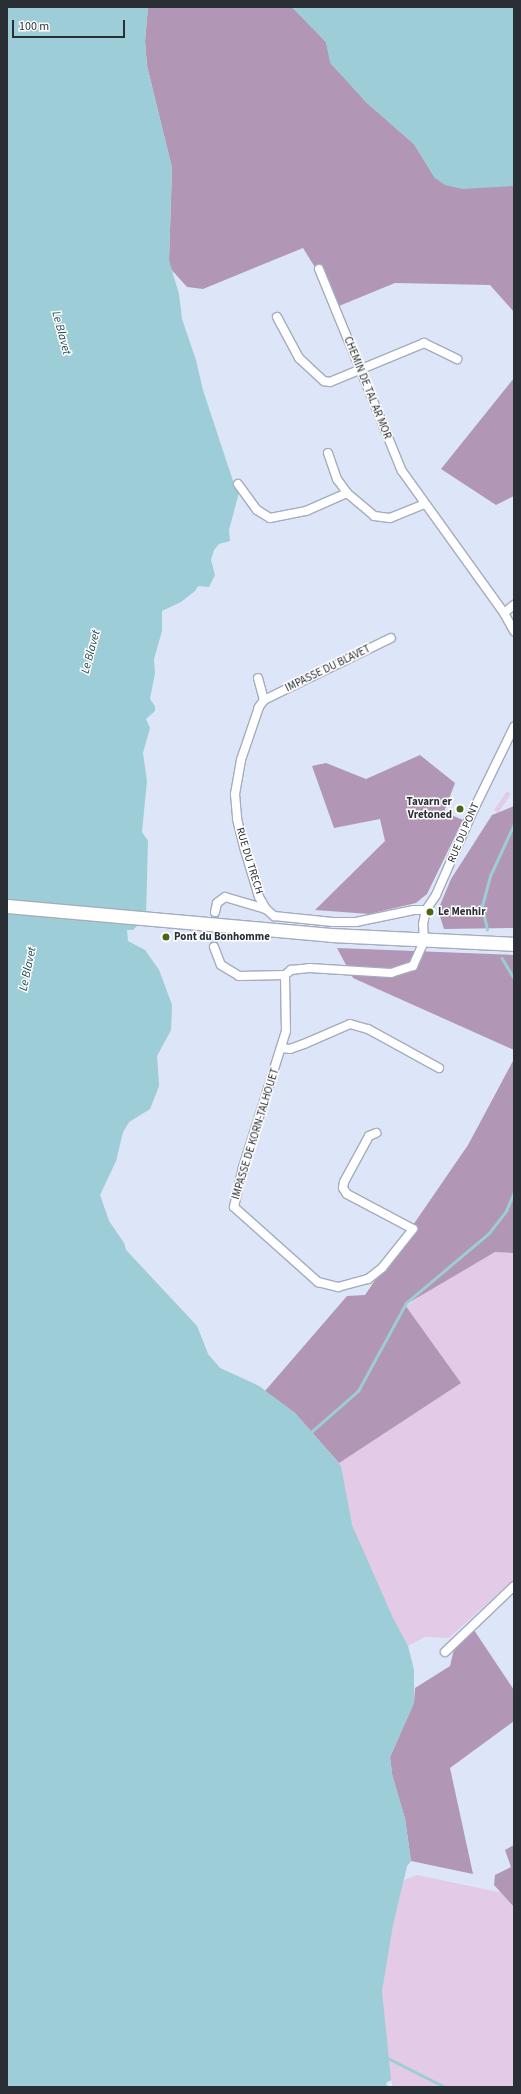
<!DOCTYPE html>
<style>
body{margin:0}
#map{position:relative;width:521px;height:2094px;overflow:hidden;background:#dde6f9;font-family:"Source Sans 3",sans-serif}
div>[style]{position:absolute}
.green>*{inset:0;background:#e3cae7}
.forest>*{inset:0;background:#b197b5}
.water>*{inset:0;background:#9dcdd6}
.stream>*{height:2.5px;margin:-1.25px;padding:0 1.25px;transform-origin:1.25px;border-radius:1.25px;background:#9dcdd6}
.street-tunnel>*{height:8px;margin-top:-4px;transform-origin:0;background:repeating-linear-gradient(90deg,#b9c1d2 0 8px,transparent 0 12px)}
.roads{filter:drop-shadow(1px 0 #a4acbe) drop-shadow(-1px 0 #a4acbe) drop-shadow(0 1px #a4acbe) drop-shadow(0 -1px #a4acbe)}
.street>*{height:8px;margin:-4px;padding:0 4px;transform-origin:4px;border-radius:4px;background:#fff}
.primary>*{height:13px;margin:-6.5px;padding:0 6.5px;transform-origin:6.5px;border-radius:6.5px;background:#fff}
.dots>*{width:11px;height:11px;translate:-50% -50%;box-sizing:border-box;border:2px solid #fff;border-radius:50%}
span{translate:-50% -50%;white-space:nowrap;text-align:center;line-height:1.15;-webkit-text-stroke:3px #fff;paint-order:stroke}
.street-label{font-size:11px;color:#2a2e35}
.poi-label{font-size:11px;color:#2a2e35;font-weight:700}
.right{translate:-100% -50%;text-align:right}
.left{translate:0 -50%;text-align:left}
.water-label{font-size:12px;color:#1a464d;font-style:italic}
.frame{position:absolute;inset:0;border:8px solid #2a2e35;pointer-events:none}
.scale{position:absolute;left:12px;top:20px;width:113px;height:18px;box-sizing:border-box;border:2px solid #2a2e35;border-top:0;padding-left:5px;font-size:12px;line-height:14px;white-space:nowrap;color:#2a2e35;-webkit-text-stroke:3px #fff;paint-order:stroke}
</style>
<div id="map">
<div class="green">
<div style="clip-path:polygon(507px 791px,511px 794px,498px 813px,494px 810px)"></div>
<div style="clip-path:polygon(145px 950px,159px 970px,172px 1005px,171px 1030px,157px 1056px,159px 1086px,150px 1109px,129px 1122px,123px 1132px,116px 1161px,100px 1195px,109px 1221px,124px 1243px,126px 1250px,197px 1326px,208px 1354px,220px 1368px,259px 1386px,274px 1397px,444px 1280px,495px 1252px,514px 1253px,514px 1579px,449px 1638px,425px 1637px,408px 1646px,414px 1670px,414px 1703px,390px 1757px,392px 1774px,400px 1795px,411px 1861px,407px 1866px,404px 1880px,417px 1875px,503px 1893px,514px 1907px,514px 2087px,393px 2087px,391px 2080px,386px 2083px,387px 2087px,7px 2087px,7px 1443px)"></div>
</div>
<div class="forest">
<div style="clip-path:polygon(148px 7px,292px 7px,326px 42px,331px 63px,366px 102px,414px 144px,435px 178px,514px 186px,514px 312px,490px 285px,395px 283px,339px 306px,303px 248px,203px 289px,187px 287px,170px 268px,169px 260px,172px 168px,147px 66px,145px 41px)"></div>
<div style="clip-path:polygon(514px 378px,514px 496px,496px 505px,441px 469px)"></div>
<div style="clip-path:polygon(420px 755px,455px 783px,444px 812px,463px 820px,427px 894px,416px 903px,369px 914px,315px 910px,385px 841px,380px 819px,334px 828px,312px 766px,326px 763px,366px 779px)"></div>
<div style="clip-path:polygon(514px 806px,514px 928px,444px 929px,438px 910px,451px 879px,492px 815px)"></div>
<div style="clip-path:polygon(337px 948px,514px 955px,514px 1050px,353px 978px)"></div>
<div style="clip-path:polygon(514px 1059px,514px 1253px,495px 1252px,405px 1305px,461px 1383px,339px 1463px,295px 1413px,265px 1391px,347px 1296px,365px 1295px,468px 1145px)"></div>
<div style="clip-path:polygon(474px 1630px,514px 1690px,514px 1721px,450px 1768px,473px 1874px,411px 1861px,405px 1819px,392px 1774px,390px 1757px,414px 1703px,415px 1688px,450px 1666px,454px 1649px)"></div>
<div style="clip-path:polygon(514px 1845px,514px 1907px,494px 1885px,495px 1875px,511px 1867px,505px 1850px)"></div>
</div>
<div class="water">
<div style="clip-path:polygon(7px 7px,148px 7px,145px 41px,147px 66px,172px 168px,169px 260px,179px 294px,182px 319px,196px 360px,203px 390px,233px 481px,240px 489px,229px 530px,230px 541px,219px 544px,214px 550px,211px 560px,215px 575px,209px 587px,198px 586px,195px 591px,181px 602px,162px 611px,162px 631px,154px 659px,155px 673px,150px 699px,155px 706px,155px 711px,146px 719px,150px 728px,143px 753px,147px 781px,142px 832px,148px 841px,146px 917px,133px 930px,127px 930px,128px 941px,145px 950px,159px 970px,172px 1005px,171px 1030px,157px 1056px,159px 1086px,150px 1109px,129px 1122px,123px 1132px,116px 1161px,100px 1195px,109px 1221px,124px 1243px,126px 1250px,197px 1326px,208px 1354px,220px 1368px,259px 1386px,295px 1413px,341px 1466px,352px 1525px,393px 1618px,408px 1646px,414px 1670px,414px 1703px,390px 1757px,392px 1774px,405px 1819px,411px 1861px,407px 1866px,393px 1925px,382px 1991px,391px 2080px,386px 2083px,387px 2087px,7px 2087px)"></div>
<div style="clip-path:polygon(292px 7px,514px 7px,514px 186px,462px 189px,445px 185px,435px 178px,414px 144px,366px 102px,330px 63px,326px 42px)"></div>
</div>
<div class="stream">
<div style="left:487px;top:930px;width:25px;rotate:-102deg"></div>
<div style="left:482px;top:906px;width:31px;rotate:-75deg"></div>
<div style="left:490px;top:876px;width:57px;rotate:-65.2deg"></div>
<div style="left:502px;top:958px;width:23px;rotate:59deg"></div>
<div style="left:310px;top:1433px;width:64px;rotate:-41.2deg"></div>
<div style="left:358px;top:1391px;width:100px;rotate:-61.4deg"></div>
<div style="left:406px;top:1303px;width:109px;rotate:-40.1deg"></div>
<div style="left:489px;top:1233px;width:28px;rotate:-52deg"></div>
<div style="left:506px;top:1211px;width:21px;rotate:-67deg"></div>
<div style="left:386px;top:2057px;width:66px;rotate:27deg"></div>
</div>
<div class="street-tunnel">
<div style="left:214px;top:947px;width:35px;rotate:-88deg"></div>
</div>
<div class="roads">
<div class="street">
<div style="left:319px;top:269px;width:218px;rotate:67.7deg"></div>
<div style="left:402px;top:471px;width:175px;rotate:54.3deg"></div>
<div style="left:504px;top:613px;width:21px;rotate:61deg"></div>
<div style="left:277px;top:317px;width:47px;rotate:61.8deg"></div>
<div style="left:299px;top:358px;width:34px;rotate:43deg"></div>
<div style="left:324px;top:381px;width:6px;rotate:9deg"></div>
<div style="left:330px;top:382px;width:102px;rotate:-22.5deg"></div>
<div style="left:424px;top:343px;width:37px;rotate:26deg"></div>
<div style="left:328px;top:453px;width:28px;rotate:71deg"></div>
<div style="left:337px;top:479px;width:17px;rotate:54deg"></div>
<div style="left:347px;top:493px;width:35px;rotate:40deg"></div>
<div style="left:374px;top:516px;width:16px;rotate:7deg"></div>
<div style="left:390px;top:518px;width:37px;rotate:-22deg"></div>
<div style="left:238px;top:484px;width:32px;rotate:54deg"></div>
<div style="left:257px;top:510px;width:15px;rotate:32deg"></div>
<div style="left:270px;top:518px;width:37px;rotate:-11deg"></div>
<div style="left:306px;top:511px;width:45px;rotate:-23.7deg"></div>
<div style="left:504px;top:613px;width:13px;rotate:-39deg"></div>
<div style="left:258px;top:678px;width:23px;rotate:75deg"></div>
<div style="left:264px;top:700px;width:9px;rotate:126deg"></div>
<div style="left:259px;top:707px;width:56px;rotate:108.8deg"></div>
<div style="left:241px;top:760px;width:35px;rotate:100deg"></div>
<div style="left:235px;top:794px;width:25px;rotate:85deg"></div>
<div style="left:237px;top:819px;width:29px;rotate:76deg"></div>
<div style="left:244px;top:847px;width:52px;rotate:73.3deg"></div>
<div style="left:259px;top:897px;width:14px;rotate:60deg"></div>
<div style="left:266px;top:909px;width:11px;rotate:41deg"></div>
<div style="left:274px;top:916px;width:59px;rotate:5.8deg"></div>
<div style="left:333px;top:922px;width:23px"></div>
<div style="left:356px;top:922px;width:59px;rotate:-11.7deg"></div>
<div style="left:414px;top:910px;width:12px"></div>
<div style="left:264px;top:700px;width:141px;rotate:-26deg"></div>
<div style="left:215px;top:912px;width:9px;rotate:-77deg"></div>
<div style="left:217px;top:903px;width:10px;rotate:-37deg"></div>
<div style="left:225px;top:897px;width:43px;rotate:16.3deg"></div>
<div style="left:214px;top:947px;width:19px;rotate:69deg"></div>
<div style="left:221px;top:965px;width:21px;rotate:31deg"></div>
<div style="left:239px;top:976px;width:46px;rotate:-1.2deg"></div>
<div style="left:285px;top:975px;width:8px;rotate:-40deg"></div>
<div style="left:291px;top:970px;width:18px;rotate:-6deg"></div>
<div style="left:309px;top:968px;width:82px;rotate:3.5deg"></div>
<div style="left:391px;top:973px;width:23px;rotate:-18deg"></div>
<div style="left:413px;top:966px;width:27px;rotate:-66deg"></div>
<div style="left:424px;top:941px;width:17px;rotate:-93deg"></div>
<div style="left:423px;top:924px;width:14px;rotate:-78deg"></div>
<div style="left:426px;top:910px;width:18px;rotate:-56deg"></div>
<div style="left:436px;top:895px;width:90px;rotate:-66.3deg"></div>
<div style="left:472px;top:813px;width:96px;rotate:-64deg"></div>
<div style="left:285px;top:975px;width:56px;rotate:89deg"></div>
<div style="left:286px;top:1031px;width:143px;rotate:107.5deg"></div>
<div style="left:243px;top:1167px;width:41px;rotate:102.7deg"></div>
<div style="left:234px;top:1207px;width:113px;rotate:41.8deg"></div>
<div style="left:318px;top:1282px;width:21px;rotate:14deg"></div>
<div style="left:338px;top:1287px;width:31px;rotate:-15deg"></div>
<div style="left:368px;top:1279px;width:18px;rotate:-38deg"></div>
<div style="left:382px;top:1268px;width:50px;rotate:-51.5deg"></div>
<div style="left:413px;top:1229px;width:75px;rotate:-152.1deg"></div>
<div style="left:347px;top:1194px;width:7px;rotate:-124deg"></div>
<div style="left:343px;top:1188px;width:6px;rotate:-81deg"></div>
<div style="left:344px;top:1182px;width:52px;rotate:-61.5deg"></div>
<div style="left:369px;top:1136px;width:8px;rotate:-23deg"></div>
<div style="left:281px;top:1048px;width:9px;rotate:6deg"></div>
<div style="left:290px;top:1049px;width:15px;rotate:-20deg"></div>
<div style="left:304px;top:1044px;width:50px;rotate:-23.5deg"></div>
<div style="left:350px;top:1024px;width:19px;rotate:16deg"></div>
<div style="left:368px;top:1029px;width:81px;rotate:28.8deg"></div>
<div style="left:445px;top:1652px;width:95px;rotate:-43.7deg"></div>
</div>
<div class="primary">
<div style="left:7px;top:906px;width:325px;rotate:5.1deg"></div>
<div style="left:331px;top:935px;width:183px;rotate:2.8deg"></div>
</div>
</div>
<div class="dots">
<div style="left:460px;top:809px;background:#4c6618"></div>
<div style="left:430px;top:912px;background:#4c6618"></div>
<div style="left:166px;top:937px;background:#4c6618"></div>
</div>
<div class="street-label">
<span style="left:367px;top:388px;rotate:68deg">CHEMIN DE TAL AR MOR</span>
<span style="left:328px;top:669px;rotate:-26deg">IMPASSE DU BLAVET</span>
<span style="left:464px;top:833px;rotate:-67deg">RUE DU PONT</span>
<span style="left:249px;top:861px;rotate:73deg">RUE DU TRECH</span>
<span style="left:256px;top:1134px;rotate:-73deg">IMPASSE DE KORN-TALHOUET</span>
</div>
<div class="poi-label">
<span class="right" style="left:452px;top:809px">Tavarn er<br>Vretoned</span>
<span class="left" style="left:438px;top:912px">Le Menhir</span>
<span class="left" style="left:174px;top:937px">Pont du Bonhomme</span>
</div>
<div class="water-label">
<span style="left:61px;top:333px;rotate:75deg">Le Blavet</span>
<span style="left:91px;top:652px;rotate:-75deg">Le Blavet</span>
<span style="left:28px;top:969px;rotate:-78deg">Le Blavet</span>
</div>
<div class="frame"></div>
<div class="scale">100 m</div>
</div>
